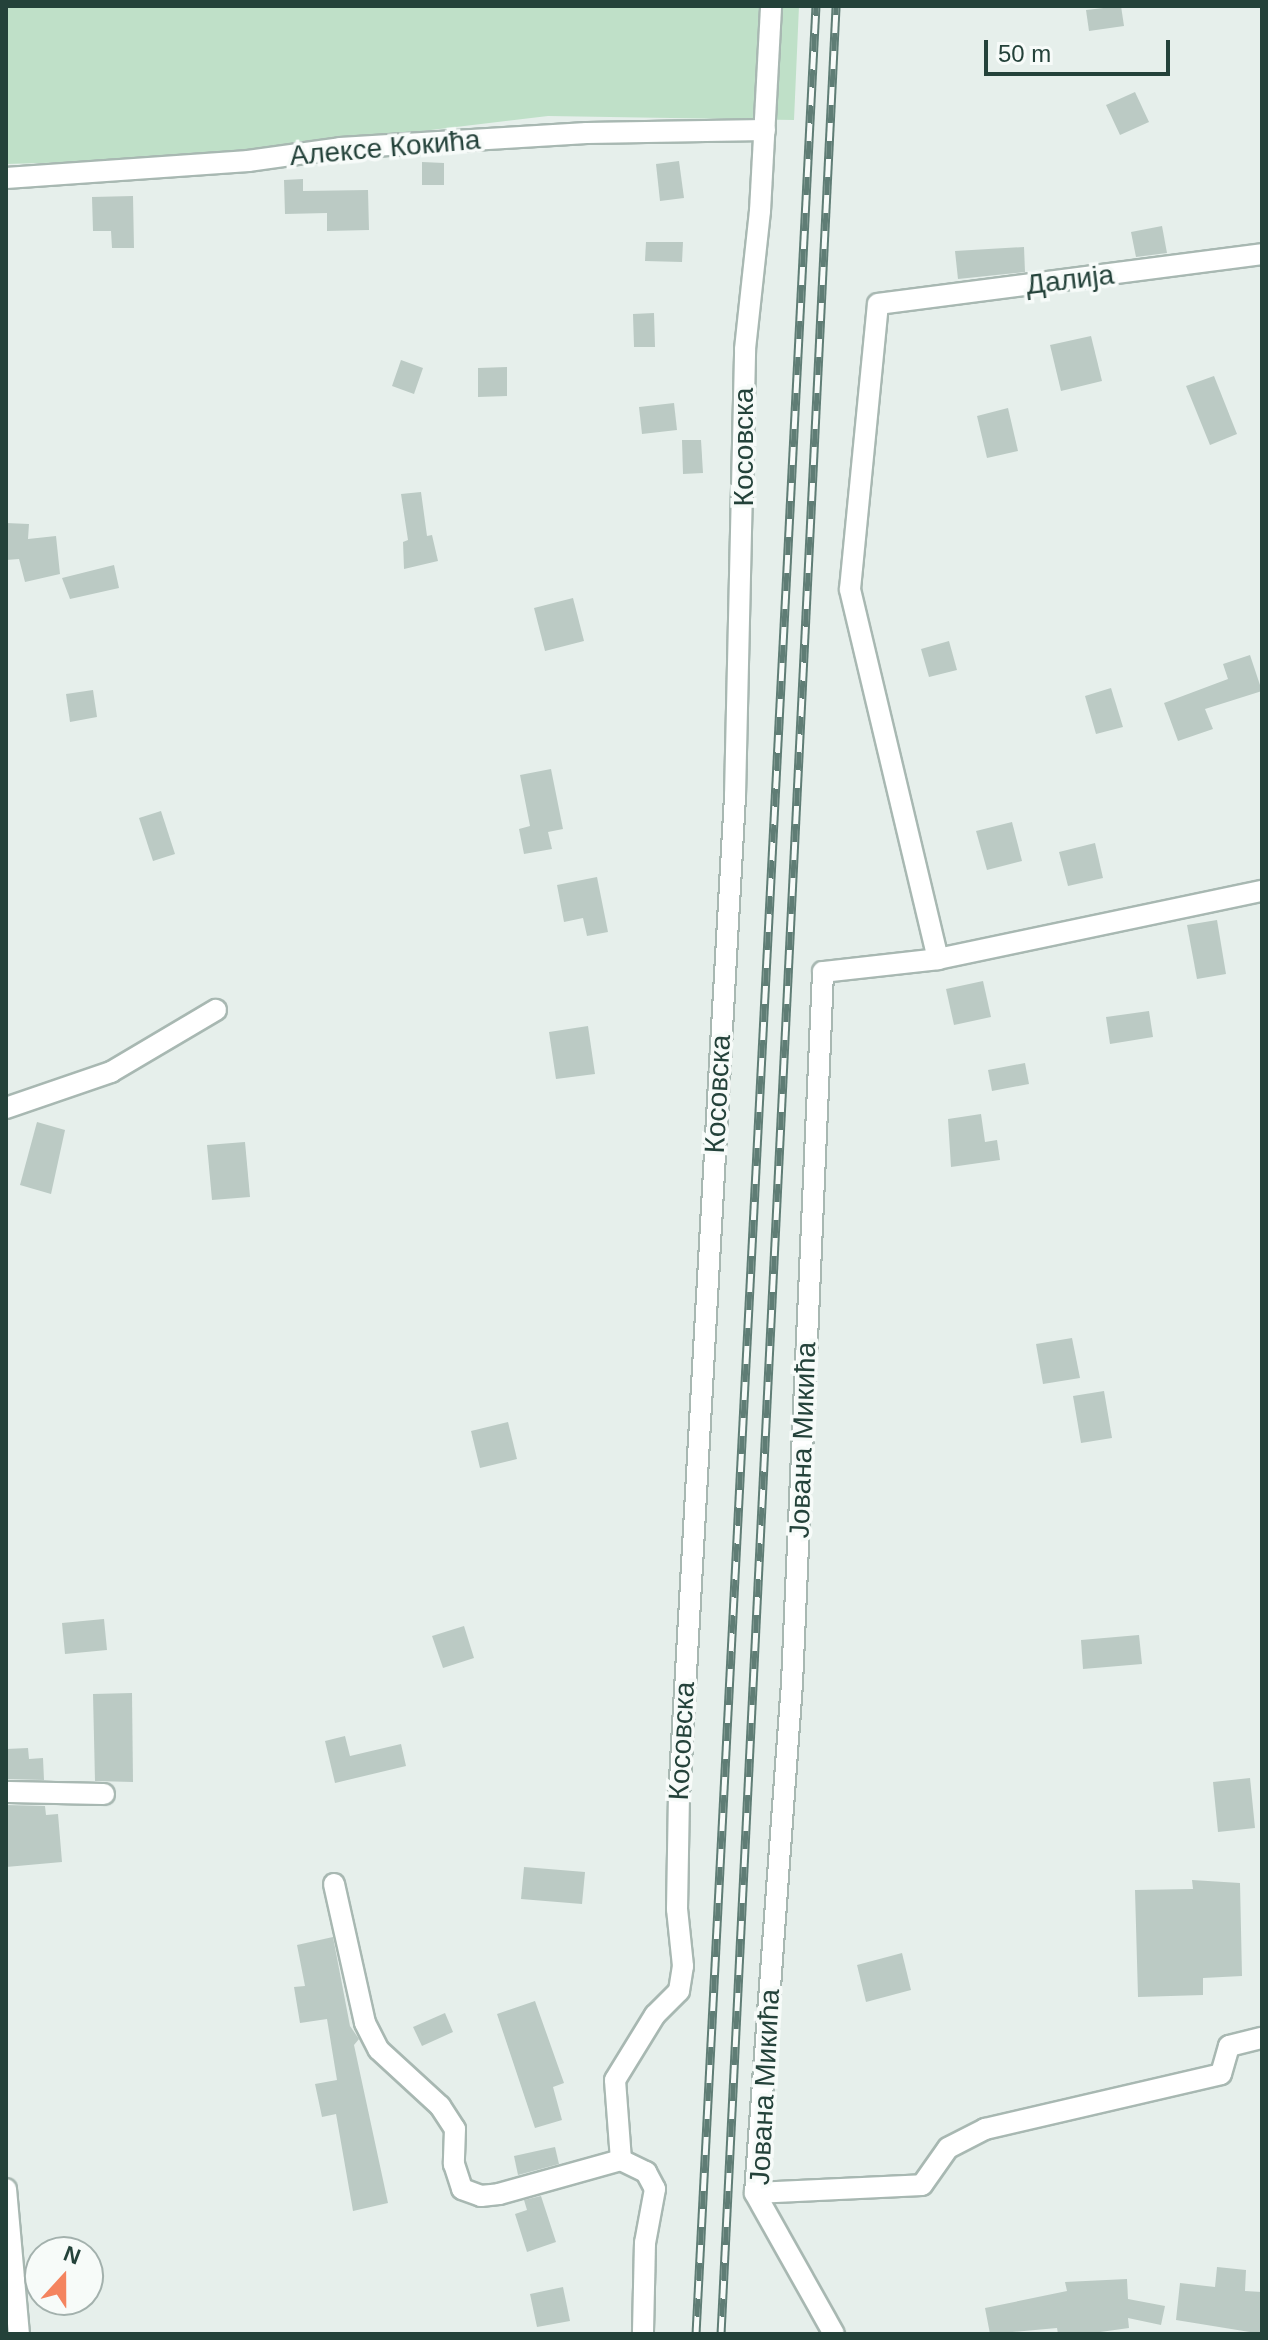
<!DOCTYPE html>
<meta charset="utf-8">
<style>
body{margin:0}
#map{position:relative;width:1268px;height:2340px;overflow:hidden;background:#e6efeb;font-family:Helvetica,sans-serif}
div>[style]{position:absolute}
.green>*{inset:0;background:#bfe0c8}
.building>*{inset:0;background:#bbcac4}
.roads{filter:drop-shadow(2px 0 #a8b8b2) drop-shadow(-2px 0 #a8b8b2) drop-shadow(0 2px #a8b8b2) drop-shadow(0 -2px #a8b8b2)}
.minor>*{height:20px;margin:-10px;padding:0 10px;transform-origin:10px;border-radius:10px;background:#fff}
.rail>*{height:9px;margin-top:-4.5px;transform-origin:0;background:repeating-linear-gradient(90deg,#f7fbf9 0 18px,#5f7d75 0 36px);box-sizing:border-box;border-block:2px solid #5f7d75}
span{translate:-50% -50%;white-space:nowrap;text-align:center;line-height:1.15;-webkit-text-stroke:7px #f7fbf9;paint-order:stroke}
.street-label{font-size:28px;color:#24423a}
.frame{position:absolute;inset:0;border:8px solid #24423a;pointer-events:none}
.north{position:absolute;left:24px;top:2236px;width:80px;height:80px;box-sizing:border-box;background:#f7fbf9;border:2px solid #a3b1ad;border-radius:50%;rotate:21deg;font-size:22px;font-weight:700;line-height:32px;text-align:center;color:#24423a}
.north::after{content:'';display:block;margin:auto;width:28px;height:36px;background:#f4845f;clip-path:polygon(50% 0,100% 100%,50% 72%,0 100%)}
.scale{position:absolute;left:984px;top:40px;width:186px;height:36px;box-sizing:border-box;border:4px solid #24423a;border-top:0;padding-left:10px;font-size:24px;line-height:28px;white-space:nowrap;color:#24423a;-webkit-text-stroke:6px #f7fbf9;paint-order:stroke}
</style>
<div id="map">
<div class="green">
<div style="clip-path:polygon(6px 6px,799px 6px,794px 120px,548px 116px,189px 159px,6px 164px)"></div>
</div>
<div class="building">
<div style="clip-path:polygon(1121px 6px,1124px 26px,1089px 31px,1086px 10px)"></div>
<div style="clip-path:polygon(1135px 92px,1149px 122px,1120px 135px,1106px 105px)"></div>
<div style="clip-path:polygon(679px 161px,684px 198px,660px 201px,656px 164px)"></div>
<div style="clip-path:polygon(422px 162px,444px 163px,444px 185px,422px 185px)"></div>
<div style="clip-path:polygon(303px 179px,303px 191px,368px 190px,369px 230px,327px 231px,327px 213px,285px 214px,284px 180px)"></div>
<div style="clip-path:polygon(133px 196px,134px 248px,112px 248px,111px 231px,93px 231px,92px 197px)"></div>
<div style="clip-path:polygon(1162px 226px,1167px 253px,1136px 257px,1131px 232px)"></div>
<div style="clip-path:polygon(646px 242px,683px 242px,682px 262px,645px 261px)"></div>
<div style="clip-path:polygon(1024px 247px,1025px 272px,958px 279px,955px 251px)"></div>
<div style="clip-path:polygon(654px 313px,655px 347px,634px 347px,633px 314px)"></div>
<div style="clip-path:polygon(1091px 336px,1102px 381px,1061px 391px,1050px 345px)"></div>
<div style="clip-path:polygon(401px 360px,423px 368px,414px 394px,392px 386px)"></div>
<div style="clip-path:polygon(507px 367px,507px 396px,478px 397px,478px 368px)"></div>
<div style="clip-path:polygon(1214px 376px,1237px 434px,1210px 445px,1186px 386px)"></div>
<div style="clip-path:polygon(674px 403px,677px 430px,642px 434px,639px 407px)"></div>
<div style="clip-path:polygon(1008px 408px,1018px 451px,987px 458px,977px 416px)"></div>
<div style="clip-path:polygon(682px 440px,701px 440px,703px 473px,683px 474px)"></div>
<div style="clip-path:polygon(421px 492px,427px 536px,432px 535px,438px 561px,404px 569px,403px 542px,408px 540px,401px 494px)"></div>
<div style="clip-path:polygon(6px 523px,29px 524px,28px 539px,56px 536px,60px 574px,25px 582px,19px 559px,6px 560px)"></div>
<div style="clip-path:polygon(114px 565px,119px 588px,70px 599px,62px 578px)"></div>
<div style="clip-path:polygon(573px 598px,584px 641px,545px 651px,534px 608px)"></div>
<div style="clip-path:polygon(949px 641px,957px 670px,929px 677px,921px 649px)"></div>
<div style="clip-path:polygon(1250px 655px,1262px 691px,1205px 709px,1213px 729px,1178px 741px,1164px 703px,1228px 679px,1223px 664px)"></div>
<div style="clip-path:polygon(1111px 688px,1123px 727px,1096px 734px,1085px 696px)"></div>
<div style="clip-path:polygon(93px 690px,97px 717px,70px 722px,66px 694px)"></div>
<div style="clip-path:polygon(551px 769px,563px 829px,548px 832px,552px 849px,524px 854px,519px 829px,530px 826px,520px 775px)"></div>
<div style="clip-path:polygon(161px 811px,175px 854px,153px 861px,139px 818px)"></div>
<div style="clip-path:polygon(1012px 822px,1022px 861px,987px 870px,976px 831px)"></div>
<div style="clip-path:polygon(1095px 843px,1103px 878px,1068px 886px,1059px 852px)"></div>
<div style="clip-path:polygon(597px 877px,608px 932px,587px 936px,583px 918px,564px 922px,557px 885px)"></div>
<div style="clip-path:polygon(1217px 920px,1226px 974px,1197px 979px,1187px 925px)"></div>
<div style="clip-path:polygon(983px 981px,991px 1017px,954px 1025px,946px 989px)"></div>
<div style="clip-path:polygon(1149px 1011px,1153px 1037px,1110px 1044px,1106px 1017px)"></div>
<div style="clip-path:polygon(588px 1026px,595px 1074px,556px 1079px,549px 1032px)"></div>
<div style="clip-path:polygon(1025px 1063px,1029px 1084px,992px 1091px,988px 1070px)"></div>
<div style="clip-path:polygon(981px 1114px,985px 1142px,997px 1140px,1000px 1160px,951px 1167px,948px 1119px)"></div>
<div style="clip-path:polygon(37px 1122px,65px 1130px,51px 1194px,20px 1185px)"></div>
<div style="clip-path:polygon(245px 1142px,250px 1197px,212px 1200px,207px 1145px)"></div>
<div style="clip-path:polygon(1072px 1338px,1080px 1378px,1043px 1384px,1036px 1344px)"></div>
<div style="clip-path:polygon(1104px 1391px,1112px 1438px,1081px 1443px,1073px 1396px)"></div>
<div style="clip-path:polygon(508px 1422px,517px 1459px,480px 1468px,471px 1431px)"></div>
<div style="clip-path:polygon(104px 1619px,107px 1650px,65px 1654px,62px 1623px)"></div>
<div style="clip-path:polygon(464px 1626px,474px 1658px,443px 1668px,432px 1636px)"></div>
<div style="clip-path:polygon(1139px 1635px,1142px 1664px,1083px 1669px,1081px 1640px)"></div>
<div style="clip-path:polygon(132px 1693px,133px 1782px,95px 1781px,93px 1694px)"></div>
<div style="clip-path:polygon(345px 1736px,350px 1756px,401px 1744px,406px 1766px,335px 1783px,325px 1741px)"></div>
<div style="clip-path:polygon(28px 1748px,29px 1759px,43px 1758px,44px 1780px,6px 1779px,6px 1749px)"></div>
<div style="clip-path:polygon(1250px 1778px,1255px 1828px,1218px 1832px,1213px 1782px)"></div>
<div style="clip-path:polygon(6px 1805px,45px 1806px,46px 1815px,58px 1814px,62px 1862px,6px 1867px)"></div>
<div style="clip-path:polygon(524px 1867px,585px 1872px,582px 1904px,521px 1899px)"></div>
<div style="clip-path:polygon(1192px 1880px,1240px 1883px,1242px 1976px,1203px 1978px,1203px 1995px,1138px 1997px,1135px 1890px,1193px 1889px)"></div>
<div style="clip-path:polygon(333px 1937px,350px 2026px,359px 2039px,354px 2045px,388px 2203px,353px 2211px,336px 2114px,322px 2117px,315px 2084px,337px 2080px,327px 2019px,300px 2023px,294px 1987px,305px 1986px,297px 1945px)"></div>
<div style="clip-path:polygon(902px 1953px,911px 1990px,866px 2002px,857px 1965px)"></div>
<div style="clip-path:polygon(535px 2001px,564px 2083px,553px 2087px,562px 2120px,535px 2128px,497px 2014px)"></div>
<div style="clip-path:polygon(445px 2013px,453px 2032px,422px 2046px,413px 2027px)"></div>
<div style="clip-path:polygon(555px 2147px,559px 2164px,518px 2175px,514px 2156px)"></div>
<div style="clip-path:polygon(541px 2196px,556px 2242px,527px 2252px,515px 2214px,527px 2210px,524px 2200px)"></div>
<div style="clip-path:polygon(1217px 2267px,1246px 2270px,1245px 2291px,1262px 2292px,1262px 2334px,1176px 2320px,1180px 2283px,1215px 2287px)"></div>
<div style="clip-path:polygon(1127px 2279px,1128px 2299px,1165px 2306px,1161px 2325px,1128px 2318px,1129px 2328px,1086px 2334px,1058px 2334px,1057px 2328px,990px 2334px,985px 2308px,1067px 2291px,1065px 2282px)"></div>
<div style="clip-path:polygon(563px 2287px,570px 2321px,537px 2327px,530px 2294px)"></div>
</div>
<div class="roads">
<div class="minor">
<div style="left:6px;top:178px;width:243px;rotate:-4deg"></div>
<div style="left:248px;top:161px;width:93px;rotate:-8deg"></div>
<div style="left:340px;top:148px;width:247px;rotate:-3.5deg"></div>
<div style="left:587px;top:133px;width:178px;rotate:-1deg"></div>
<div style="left:938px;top:959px;width:380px;rotate:-103.4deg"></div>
<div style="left:850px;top:589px;width:286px;rotate:-84.4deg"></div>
<div style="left:878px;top:304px;width:387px;rotate:-7.4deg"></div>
<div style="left:6px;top:1108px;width:111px;rotate:-18.9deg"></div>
<div style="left:111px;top:1072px;width:122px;rotate:-30.6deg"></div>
<div style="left:6px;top:1792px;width:98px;rotate:1.2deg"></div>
<div style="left:334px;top:1884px;width:142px;rotate:77.4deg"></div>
<div style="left:365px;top:2023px;width:30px;rotate:63deg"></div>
<div style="left:379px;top:2050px;width:83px;rotate:42.6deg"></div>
<div style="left:440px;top:2106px;width:27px;rotate:57deg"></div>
<div style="left:455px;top:2129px;width:35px;rotate:92deg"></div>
<div style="left:454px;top:2164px;width:26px;rotate:72deg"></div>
<div style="left:462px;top:2189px;width:20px;rotate:20deg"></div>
<div style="left:481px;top:2196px;width:18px;rotate:-6deg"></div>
<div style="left:499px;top:2194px;width:127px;rotate:-15.6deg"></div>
<div style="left:621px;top:2160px;width:28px;rotate:26deg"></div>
<div style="left:646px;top:2172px;width:19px;rotate:62deg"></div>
<div style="left:655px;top:2189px;width:55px;rotate:100.5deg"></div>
<div style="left:645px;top:2243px;width:91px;rotate:91.3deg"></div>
<div style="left:621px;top:2160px;width:80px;rotate:-94.3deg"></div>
<div style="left:615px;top:2080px;width:76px;rotate:-58.4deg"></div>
<div style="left:655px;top:2015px;width:34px;rotate:-45deg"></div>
<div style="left:679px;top:1991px;width:25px;rotate:-81deg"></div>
<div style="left:683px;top:1966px;width:57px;rotate:-96deg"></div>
<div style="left:677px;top:1909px;width:111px;rotate:-89deg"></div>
<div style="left:679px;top:1798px;width:1004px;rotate:-86.8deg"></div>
<div style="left:735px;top:796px;width:447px;rotate:-88.7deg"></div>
<div style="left:745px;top:349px;width:139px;rotate:-83.8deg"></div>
<div style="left:760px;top:211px;width:205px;rotate:-86.9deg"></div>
<div style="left:6px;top:2189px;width:146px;rotate:84.9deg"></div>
<div style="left:755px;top:2193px;width:167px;rotate:-2.7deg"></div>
<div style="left:922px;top:2185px;width:45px;rotate:-54.9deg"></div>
<div style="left:948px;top:2148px;width:42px;rotate:-27.2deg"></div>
<div style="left:985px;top:2129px;width:242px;rotate:-13.1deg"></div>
<div style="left:1221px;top:2074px;width:29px;rotate:-74deg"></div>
<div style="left:1229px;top:2046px;width:34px;rotate:-14deg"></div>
<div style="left:834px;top:2334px;width:162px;rotate:-119.3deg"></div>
<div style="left:755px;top:2193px;width:511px;rotate:-85.85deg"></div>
<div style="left:792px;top:1683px;width:712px;rotate:-87.5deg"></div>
<div style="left:823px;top:972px;width:116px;rotate:-6.4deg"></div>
<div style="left:938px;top:959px;width:331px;rotate:-11.9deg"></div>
</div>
</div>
<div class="rail">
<div style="left:696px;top:2334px;width:2331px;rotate:-87.05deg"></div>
<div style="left:721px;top:2334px;width:2331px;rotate:-87.17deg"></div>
</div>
<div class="street-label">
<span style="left:385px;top:148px;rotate:-5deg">Алексе Кокића</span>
<span style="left:1070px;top:280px;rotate:-7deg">Далија</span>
<span style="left:744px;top:447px;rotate:-90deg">Косовска</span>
<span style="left:718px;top:1094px;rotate:-87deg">Косовска</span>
<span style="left:803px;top:1440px;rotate:-88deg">Јована Микића</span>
<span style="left:682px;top:1741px;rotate:-87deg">Косовска</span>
<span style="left:765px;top:2087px;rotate:-87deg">Јована Микића</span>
</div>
<div class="frame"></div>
<div class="north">N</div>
<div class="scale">50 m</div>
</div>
